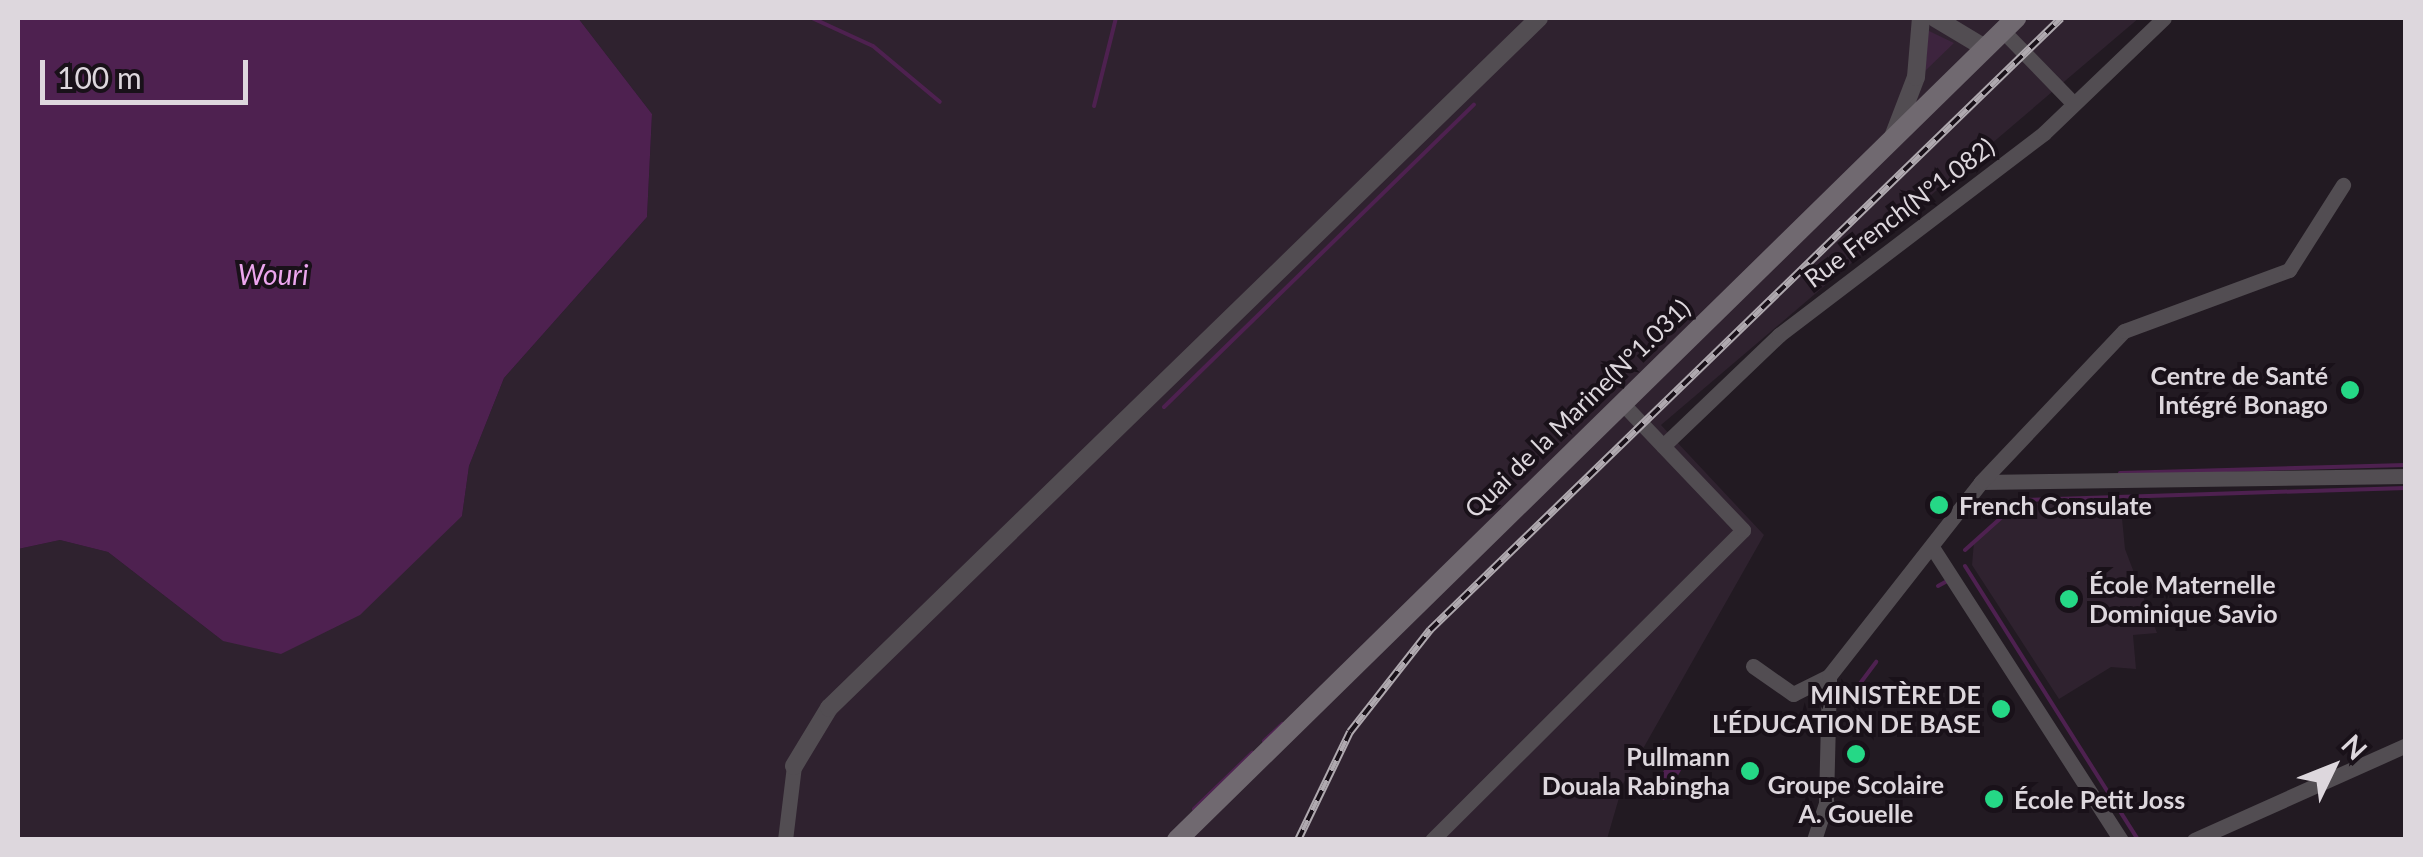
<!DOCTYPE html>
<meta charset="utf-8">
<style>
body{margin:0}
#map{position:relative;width:2423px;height:857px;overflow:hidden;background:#221a22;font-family:Lato,sans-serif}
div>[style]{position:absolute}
.built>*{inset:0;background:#2f222f}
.green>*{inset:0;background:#3d243e}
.water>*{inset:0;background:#4e2150}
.stream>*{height:4px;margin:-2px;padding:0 2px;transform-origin:2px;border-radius:2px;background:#4e2150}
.minor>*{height:15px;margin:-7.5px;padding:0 7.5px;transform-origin:7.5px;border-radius:7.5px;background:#524d52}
.tertiary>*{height:18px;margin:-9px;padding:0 9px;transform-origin:9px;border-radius:9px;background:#524d52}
.secondary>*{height:20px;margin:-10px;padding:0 10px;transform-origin:10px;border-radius:10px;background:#706970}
.rail>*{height:8px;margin-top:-4px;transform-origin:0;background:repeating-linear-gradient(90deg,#191119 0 11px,#afa9af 0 22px);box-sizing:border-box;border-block:2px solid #afa9af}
.dots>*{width:28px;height:28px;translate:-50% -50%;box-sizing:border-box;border:5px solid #191119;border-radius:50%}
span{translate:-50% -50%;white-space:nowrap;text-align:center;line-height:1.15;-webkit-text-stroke:8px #191119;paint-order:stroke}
.street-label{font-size:25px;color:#ddd7dd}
.poi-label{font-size:25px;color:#ddd7dd;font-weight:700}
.right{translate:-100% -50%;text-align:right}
.left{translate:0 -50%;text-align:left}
.water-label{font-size:28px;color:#eca6ee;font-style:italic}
.frame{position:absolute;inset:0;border:20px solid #ddd7dd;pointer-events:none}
.north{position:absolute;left:2283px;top:717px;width:100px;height:100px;-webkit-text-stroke:8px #191119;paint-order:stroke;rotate:47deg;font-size:28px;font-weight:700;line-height:40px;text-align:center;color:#ddd7dd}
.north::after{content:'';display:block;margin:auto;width:35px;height:45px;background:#ddd7dd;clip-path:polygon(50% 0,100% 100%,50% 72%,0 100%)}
.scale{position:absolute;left:40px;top:60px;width:208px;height:45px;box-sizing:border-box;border:5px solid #ddd7dd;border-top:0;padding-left:12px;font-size:30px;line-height:35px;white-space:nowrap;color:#ddd7dd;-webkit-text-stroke:8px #191119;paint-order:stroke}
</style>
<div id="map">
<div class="built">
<div style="clip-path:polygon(578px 18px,2139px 18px,1661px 425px,1764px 535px,1623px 784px,1607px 839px,18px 839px,18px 549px,60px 540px,108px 552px,223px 641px,462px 516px,469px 466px,504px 378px,647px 217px,652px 114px)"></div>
<div style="clip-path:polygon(2120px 497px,2125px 549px,2157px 633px,2133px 635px,2136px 669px,2111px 667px,2059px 699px,1972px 565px,1974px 542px,2017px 505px)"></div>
</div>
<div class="green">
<div style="clip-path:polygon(1927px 30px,1954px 43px,1923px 73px,1927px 54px)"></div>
</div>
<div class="water">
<div style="clip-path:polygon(18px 18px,578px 18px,652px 114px,647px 217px,504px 378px,469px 466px,462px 516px,360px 615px,281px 654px,223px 641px,108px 552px,60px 540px,18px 549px)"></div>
<div style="clip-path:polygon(1671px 758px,1684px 765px,1664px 800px,1651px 793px)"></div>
</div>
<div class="stream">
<div style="left:812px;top:18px;width:67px;rotate:24.7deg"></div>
<div style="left:873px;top:46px;width:87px;rotate:39.9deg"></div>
<div style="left:1094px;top:106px;width:91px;rotate:-76deg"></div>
<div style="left:1164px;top:407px;width:433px;rotate:-44.3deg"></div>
<div style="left:2120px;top:473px;width:286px;rotate:-1.6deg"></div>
<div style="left:1965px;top:550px;width:75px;rotate:-41.8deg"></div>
<div style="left:2021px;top:500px;width:385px;rotate:-1.8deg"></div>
<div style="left:1965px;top:566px;width:324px;rotate:57.7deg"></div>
<div style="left:1938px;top:586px;width:10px;rotate:-29deg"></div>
<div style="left:1844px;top:705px;width:54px;rotate:-53.3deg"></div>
<div style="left:1264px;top:741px;width:25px;rotate:-43deg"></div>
<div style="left:1194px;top:809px;width:81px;rotate:-44deg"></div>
</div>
<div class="minor">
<div style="left:2003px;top:31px;width:99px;rotate:45.8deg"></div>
<div style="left:1663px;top:446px;width:161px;rotate:-43.7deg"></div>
<div style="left:1779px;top:335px;width:333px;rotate:-37.3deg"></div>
<div style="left:2044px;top:133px;width:166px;rotate:-43.8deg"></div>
<div style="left:1981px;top:482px;width:425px;rotate:-0.8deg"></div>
<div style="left:1932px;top:547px;width:349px;rotate:57.2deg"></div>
<div style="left:1753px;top:666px;width:49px;rotate:35deg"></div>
<div style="left:1793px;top:694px;width:40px;rotate:-26.6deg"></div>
<div style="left:785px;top:840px;width:75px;rotate:-83.1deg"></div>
<div style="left:1432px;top:840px;width:439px;rotate:-44.9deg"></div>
<div style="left:1743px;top:530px;width:177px;rotate:-133.6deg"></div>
<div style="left:1814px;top:840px;width:40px;rotate:-72deg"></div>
<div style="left:1826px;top:802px;width:126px;rotate:-88.6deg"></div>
<div style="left:1829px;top:676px;width:246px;rotate:-51.9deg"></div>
<div style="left:1981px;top:482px;width:208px;rotate:-46.6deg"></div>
<div style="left:2124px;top:331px;width:176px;rotate:-20.3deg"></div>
<div style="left:2289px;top:270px;width:101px;rotate:-57.6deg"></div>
<div style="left:2194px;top:840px;width:232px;rotate:-24.1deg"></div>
</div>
<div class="tertiary">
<div style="left:1935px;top:18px;width:58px;rotate:31deg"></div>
<div style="left:1893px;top:137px;width:64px;rotate:-69deg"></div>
<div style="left:1916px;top:77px;width:59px;rotate:-85.2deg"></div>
<div style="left:794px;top:766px;width:68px;rotate:-58.9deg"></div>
<div style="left:829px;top:708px;width:990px;rotate:-44.18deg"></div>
</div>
<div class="secondary">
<div style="left:1177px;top:840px;width:1175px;rotate:-44.41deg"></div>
</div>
<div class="rail">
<div style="left:1298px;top:840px;width:120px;rotate:-64.3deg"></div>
<div style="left:1350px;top:732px;width:130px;rotate:-51.9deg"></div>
<div style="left:1430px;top:630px;width:879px;rotate:-44.12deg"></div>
</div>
<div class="dots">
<div style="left:2350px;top:390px;background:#25d886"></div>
<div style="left:1939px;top:505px;background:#25d886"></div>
<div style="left:2069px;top:599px;background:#25d886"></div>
<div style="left:2001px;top:709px;background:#25d886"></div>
<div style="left:1856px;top:754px;background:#25d886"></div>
<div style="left:1750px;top:771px;background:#25d886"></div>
<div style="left:1994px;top:799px;background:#25d886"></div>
</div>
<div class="street-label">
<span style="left:1899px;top:212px;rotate:-37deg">Rue French(N°1.082)</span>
<span style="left:1577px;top:408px;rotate:-44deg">Quai de la Marine(N°1.031)</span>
</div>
<div class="poi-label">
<span class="right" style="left:2328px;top:390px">Centre de Santé<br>Intégré Bonago</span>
<span class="left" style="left:1959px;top:505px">French Consulate</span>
<span class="left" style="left:2089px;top:599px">École Maternelle<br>Dominique Savio</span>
<span class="right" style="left:1981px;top:709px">MINISTÈRE DE<br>L'ÉDUCATION DE BASE</span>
<span class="right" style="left:1730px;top:771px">Pullmann<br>Douala Rabingha</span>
<span style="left:1856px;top:799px">Groupe Scolaire<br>A. Gouelle</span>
<span class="left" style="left:2014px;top:799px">École Petit Joss</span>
</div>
<div class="water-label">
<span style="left:273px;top:274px">Wouri</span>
</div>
<div class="frame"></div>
<div class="north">N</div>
<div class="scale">100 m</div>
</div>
